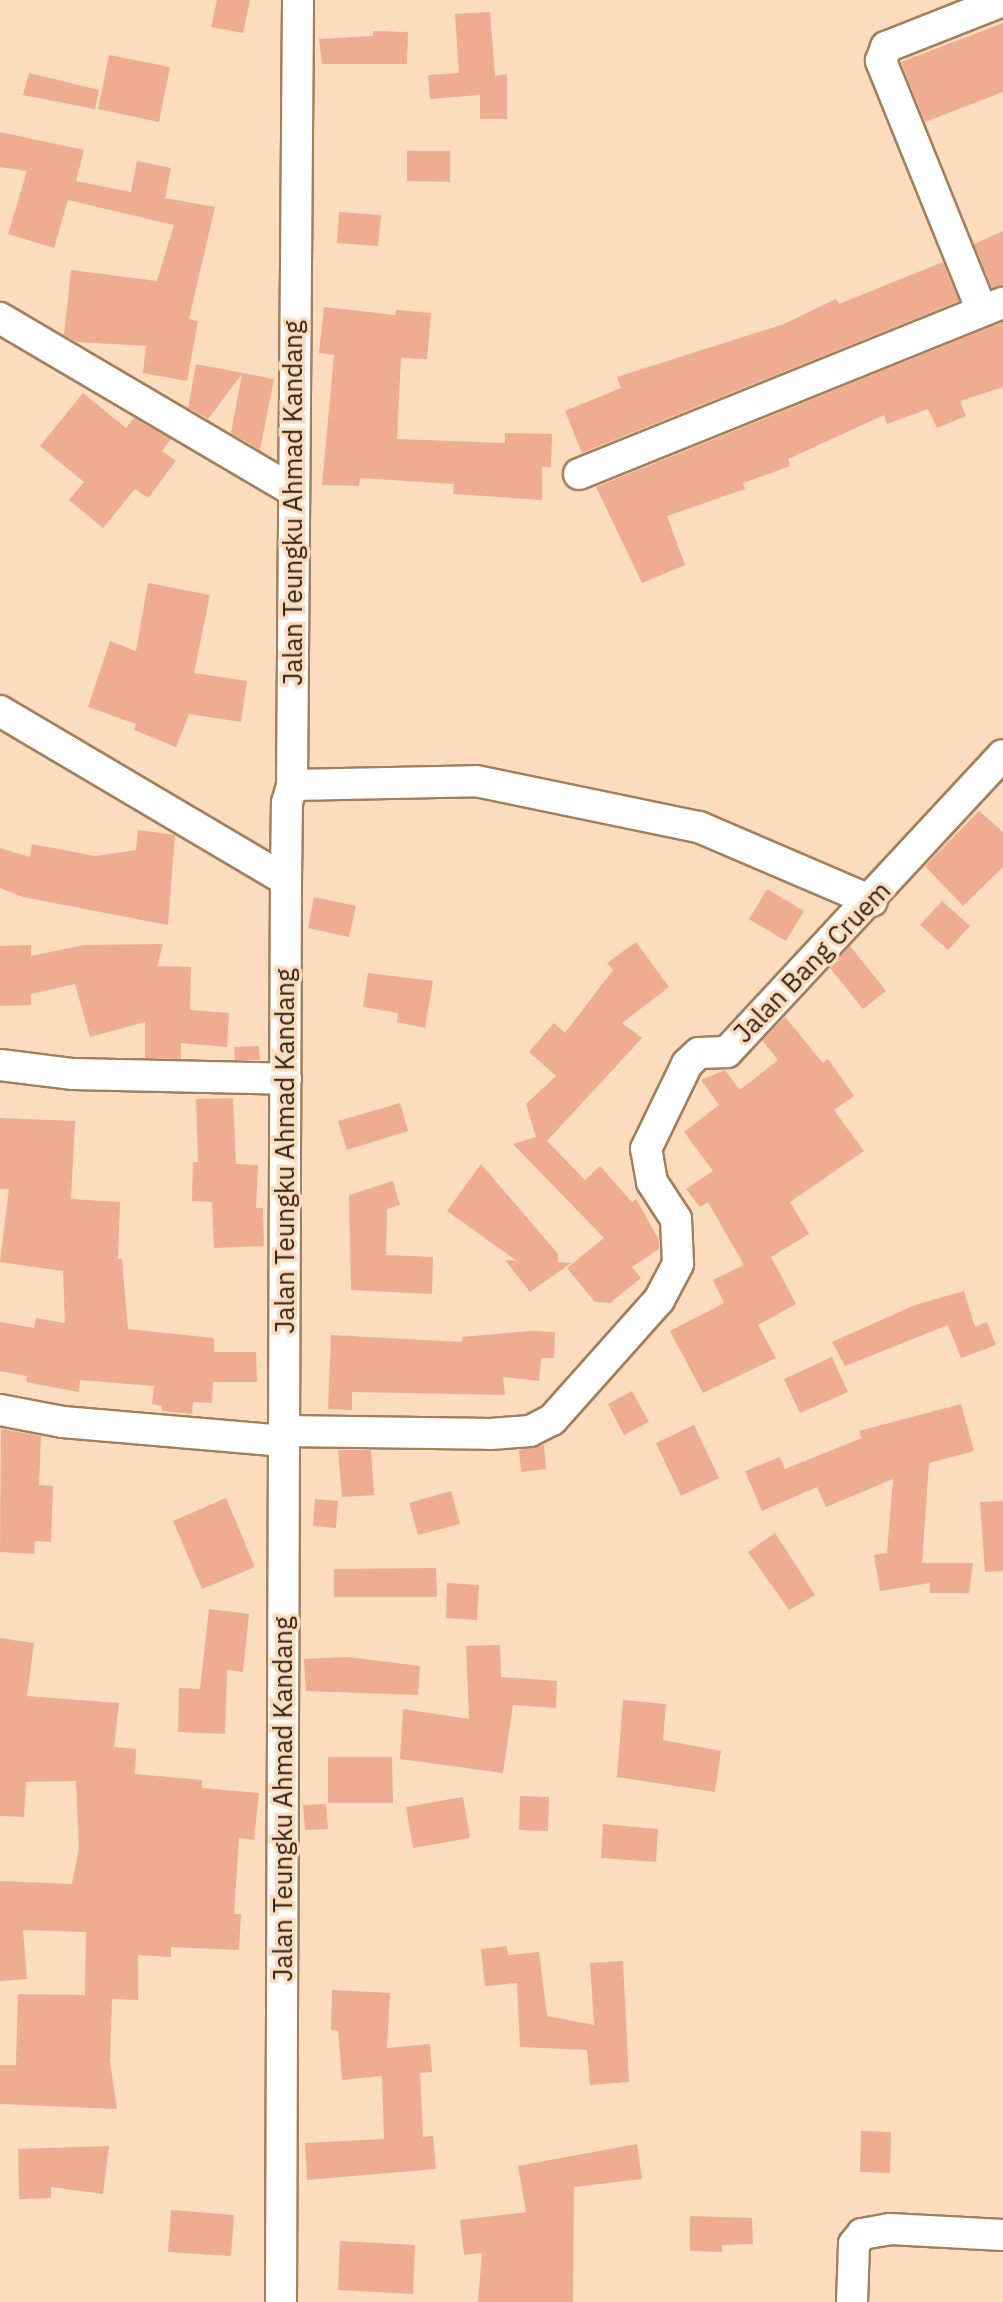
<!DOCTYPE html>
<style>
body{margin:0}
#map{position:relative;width:1003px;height:2302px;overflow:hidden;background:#fcdcbe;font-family:"IBM Plex Sans",sans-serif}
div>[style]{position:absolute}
.building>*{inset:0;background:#eead90}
.roads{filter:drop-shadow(2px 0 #a37f5c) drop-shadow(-2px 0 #a37f5c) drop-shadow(0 2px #a37f5c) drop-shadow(0 -2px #a37f5c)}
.minor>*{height:30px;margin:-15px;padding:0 15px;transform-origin:15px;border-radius:15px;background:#fff}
span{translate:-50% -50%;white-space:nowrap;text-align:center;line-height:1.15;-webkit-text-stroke:7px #fcdcbe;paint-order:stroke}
.street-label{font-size:26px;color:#322315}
</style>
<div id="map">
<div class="building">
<div style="clip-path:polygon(217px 0,250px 0,243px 33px,211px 27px)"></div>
<div style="clip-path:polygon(490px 12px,495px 76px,507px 74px,507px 119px,480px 119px,480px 95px,430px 99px,428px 75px,459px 73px,455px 14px)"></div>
<div style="clip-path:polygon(1003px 23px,1003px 92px,925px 122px,901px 62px)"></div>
<div style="clip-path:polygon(373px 31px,408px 32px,407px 64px,322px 64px,319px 39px,373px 36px)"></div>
<div style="clip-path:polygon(109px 55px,170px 67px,159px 122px,98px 109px)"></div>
<div style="clip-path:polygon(29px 73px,99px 90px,95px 109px,23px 95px)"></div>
<div style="clip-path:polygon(0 132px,84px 150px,76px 181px,131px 192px,137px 161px,171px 168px,165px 198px,215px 207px,189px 319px,198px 321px,187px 381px,143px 373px,146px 346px,77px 342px,64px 335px,71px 270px,157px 281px,174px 225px,68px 200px,54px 248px,8px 234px,27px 171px,0 167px)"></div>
<div style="clip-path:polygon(407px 151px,450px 151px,450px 182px,407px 181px)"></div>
<div style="clip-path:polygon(339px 212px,381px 215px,378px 246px,337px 243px)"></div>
<div style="clip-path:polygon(1003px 231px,1003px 285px,992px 288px,974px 244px)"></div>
<div style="clip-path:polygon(943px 262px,959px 301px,582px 453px,565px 411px,621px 388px,617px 377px,784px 324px,836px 299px,839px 304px)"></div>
<div style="clip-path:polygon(324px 307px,395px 315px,396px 310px,431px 313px,427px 359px,401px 358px,397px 439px,505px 443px,505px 433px,552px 434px,551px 467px,542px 467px,542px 500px,453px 494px,454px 484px,360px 478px,359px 486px,322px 485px,334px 355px,319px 353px)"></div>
<div style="clip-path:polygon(1003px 322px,1003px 387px,960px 401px,966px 416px,937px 428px,928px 409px,887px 424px,884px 415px,788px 459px,790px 466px,743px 483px,745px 489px,667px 516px,685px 565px,642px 583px,596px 487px)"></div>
<div style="clip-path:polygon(196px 364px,274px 379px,260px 450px,231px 433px,242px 374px,208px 419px,188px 408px)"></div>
<div style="clip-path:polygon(83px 393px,126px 428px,134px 418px,171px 439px,162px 451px,176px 461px,148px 498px,135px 489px,103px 528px,69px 500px,84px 482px,40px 446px)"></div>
<div style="clip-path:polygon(148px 583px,210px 595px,194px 673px,247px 681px,241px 722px,189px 714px,176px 747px,134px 730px,136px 724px,88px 707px,110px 641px,136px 651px)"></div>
<div style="clip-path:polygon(979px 811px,1003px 832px,1003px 867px,963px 906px,925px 866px)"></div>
<div style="clip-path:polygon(138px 830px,175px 835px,168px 925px,23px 897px,0 888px,0 848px,30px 857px,32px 844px,95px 856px,136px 850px)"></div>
<div style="clip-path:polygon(767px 889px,804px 911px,786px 941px,749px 919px)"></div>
<div style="clip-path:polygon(314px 897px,356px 906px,349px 937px,308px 928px)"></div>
<div style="clip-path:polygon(942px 901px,970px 926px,948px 950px,920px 925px)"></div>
<div style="clip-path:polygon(636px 942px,669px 987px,622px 1023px,642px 1038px,547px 1141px,585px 1180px,600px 1166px,632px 1202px,636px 1199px,659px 1240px,659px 1249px,632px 1267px,641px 1278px,610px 1303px,595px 1302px,567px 1268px,604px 1238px,513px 1144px,536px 1137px,526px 1104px,556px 1076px,529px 1052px,554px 1023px,565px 1033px,613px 970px,607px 963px)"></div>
<div style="clip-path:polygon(163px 944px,157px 966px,191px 967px,190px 1010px,229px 1013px,227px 1047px,181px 1043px,181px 1059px,145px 1058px,145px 1022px,90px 1037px,75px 984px,31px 994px,31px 1005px,0 1006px,0 946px,31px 945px,31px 956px,84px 945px)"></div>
<div style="clip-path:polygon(850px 946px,886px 991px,863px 1009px,830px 968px)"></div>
<div style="clip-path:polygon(368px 973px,433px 981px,425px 1028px,397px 1022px,398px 1013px,363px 1007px)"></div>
<div style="clip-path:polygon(785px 1017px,823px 1063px,828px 1059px,854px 1096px,834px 1110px,864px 1151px,790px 1202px,809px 1234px,771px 1257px,796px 1304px,758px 1325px,776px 1358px,703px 1393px,670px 1331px,724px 1303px,713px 1280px,744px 1265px,708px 1202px,700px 1207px,686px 1189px,713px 1171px,684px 1132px,719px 1105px,701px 1080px,725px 1070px,740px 1090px,778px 1060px,762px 1040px)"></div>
<div style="clip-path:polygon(259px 1046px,260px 1060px,235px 1060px,234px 1047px)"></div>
<div style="clip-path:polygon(233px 1098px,236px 1164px,258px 1165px,256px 1208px,263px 1208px,264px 1246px,214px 1248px,212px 1202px,192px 1201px,193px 1162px,198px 1162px,196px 1099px)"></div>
<div style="clip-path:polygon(400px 1103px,408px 1131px,347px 1150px,338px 1121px)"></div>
<div style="clip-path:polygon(0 1118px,75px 1121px,71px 1199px,120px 1202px,118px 1259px,122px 1259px,128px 1329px,214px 1338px,214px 1352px,256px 1352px,257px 1382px,213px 1382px,212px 1403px,193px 1402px,192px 1414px,162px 1411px,162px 1406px,152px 1404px,154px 1386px,80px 1380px,79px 1392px,26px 1382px,27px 1376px,0 1371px,0 1322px,34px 1328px,36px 1318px,65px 1323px,63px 1271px,0 1262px,9px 1189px,0 1189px)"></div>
<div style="clip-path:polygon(481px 1164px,558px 1254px,558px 1262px,571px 1263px,530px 1292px,505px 1260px,517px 1261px,447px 1211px)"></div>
<div style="clip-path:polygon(393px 1181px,400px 1205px,387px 1209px,386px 1255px,433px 1257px,432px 1294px,351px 1290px,349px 1195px)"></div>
<div style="clip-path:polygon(964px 1291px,975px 1327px,987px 1322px,996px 1345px,961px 1358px,948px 1325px,845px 1366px,832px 1342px,915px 1305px)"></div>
<div style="clip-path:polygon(530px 1331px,555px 1332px,554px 1358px,541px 1358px,539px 1381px,503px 1377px,505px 1395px,352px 1392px,352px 1410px,328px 1409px,331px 1335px,462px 1342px,462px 1337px)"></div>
<div style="clip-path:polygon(832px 1357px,848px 1392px,800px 1413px,784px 1379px)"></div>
<div style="clip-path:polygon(632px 1391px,649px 1422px,624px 1435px,608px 1404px)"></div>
<div style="clip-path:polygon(961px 1404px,974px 1451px,929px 1463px,922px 1563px,973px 1563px,969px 1593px,930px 1593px,930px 1583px,880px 1591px,874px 1555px,887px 1553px,893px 1479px,826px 1507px,817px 1487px,762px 1511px,745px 1471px,780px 1457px,785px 1469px,862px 1438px,859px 1431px)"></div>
<div style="clip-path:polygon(694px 1425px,719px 1478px,681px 1496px,656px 1443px)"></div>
<div style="clip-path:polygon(1px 1429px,41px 1436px,39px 1485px,53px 1486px,51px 1542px,35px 1541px,34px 1554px,0 1552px)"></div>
<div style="clip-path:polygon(544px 1445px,546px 1469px,521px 1472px,519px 1450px)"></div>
<div style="clip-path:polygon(338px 1450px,371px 1450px,374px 1495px,342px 1497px)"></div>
<div style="clip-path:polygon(451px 1491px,460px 1524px,418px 1535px,409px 1503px)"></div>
<div style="clip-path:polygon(226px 1498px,255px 1567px,202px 1589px,173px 1521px)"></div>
<div style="clip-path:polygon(315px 1499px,338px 1501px,336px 1528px,313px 1526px)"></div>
<div style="clip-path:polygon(1003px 1501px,1003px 1571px,985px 1572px,980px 1502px)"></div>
<div style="clip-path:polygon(775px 1533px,815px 1595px,789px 1610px,748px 1552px)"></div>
<div style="clip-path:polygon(436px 1568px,437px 1597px,334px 1597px,334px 1569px)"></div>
<div style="clip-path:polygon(447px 1583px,479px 1585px,477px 1620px,446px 1618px)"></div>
<div style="clip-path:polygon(209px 1609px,249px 1614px,243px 1672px,227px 1670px,225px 1734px,178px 1732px,179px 1688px,200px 1689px)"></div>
<div style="clip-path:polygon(0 1638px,34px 1643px,27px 1696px,119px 1703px,114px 1747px,136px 1749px,135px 1774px,202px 1780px,202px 1788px,259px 1793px,254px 1840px,239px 1838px,234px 1914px,241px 1914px,239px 1950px,171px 1947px,171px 1957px,138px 1955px,138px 2000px,112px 1999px,110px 2062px,117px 2109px,0 2104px,0 2065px,16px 2065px,18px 1994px,85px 1995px,86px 1932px,23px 1930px,27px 1979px,0 1981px,0 1881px,72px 1884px,79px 1848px,76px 1781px,26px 1782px,24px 1817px,0 1816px)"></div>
<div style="clip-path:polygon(500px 1645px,501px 1677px,557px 1681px,556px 1708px,513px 1705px,503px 1773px,400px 1759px,403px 1709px,469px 1719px,466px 1646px)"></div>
<div style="clip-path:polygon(348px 1657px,420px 1666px,418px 1695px,306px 1691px,304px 1659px)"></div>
<div style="clip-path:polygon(623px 1700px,666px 1704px,663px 1740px,721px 1751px,715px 1792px,617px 1777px)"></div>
<div style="clip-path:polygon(328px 1757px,392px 1757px,393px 1803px,328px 1803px)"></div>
<div style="clip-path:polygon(520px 1796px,549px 1797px,548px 1831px,519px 1830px)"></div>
<div style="clip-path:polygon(463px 1797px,470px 1838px,413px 1848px,406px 1807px)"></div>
<div style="clip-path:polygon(326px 1804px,328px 1829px,305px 1830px,303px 1805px)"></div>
<div style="clip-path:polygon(603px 1824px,658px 1829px,656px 1862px,601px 1858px)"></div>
<div style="clip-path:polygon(507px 1946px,508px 1955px,539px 1952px,547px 2016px,594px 2025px,590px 1963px,623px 1961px,629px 2082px,590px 2085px,587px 2050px,520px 2047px,517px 1983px,485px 1986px,481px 1949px)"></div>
<div style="clip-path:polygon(332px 1990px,390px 1993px,387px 2048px,430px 2044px,432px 2072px,420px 2073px,423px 2137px,433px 2136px,436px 2169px,307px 2180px,305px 2143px,384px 2139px,382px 2076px,342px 2080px,338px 2031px,331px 2030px)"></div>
<div style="clip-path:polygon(861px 2131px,891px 2132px,890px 2173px,860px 2172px)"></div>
<div style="clip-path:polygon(637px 2144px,642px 2179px,574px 2187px,573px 2302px,478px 2302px,482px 2253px,464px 2255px,460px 2220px,526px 2212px,518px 2166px)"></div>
<div style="clip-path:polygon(109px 2146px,103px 2194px,51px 2187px,51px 2198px,19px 2199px,18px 2149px)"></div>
<div style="clip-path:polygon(171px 2210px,234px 2215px,231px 2256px,168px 2252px)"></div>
<div style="clip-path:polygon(690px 2216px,752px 2218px,753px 2244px,722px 2245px,722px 2252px,690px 2251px)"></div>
<div style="clip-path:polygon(340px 2241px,415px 2245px,413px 2294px,338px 2290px)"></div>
</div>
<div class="roads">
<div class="minor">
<div style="left:982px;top:311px;width:270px;rotate:-112deg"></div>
<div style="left:881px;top:61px;width:15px;rotate:-70deg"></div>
<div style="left:886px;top:47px;width:126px;rotate:-21.5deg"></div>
<div style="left:0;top:318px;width:339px;rotate:30.5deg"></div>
<div style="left:579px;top:474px;width:457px;rotate:-22deg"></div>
<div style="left:0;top:711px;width:332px;rotate:30.6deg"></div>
<div style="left:292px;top:785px;width:184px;rotate:-1.2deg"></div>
<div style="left:476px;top:781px;width:228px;rotate:11.7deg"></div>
<div style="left:699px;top:827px;width:188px;rotate:23.2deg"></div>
<div style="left:0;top:1065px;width:74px;rotate:7deg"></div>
<div style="left:73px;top:1074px;width:213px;rotate:1.3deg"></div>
<div style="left:0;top:1410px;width:64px;rotate:10.8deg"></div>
<div style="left:63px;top:1422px;width:222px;rotate:4.9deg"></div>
<div style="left:284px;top:1431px;width:206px;rotate:0.8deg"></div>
<div style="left:490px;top:1434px;width:40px;rotate:-4.3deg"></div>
<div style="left:530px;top:1431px;width:25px;rotate:-27deg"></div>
<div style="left:552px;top:1420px;width:161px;rotate:-48.3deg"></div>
<div style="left:659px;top:1300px;width:41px;rotate:-62.2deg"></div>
<div style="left:678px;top:1264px;width:45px;rotate:-92.5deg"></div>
<div style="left:676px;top:1219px;width:44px;rotate:-123deg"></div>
<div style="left:652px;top:1182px;width:34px;rotate:-100deg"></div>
<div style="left:646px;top:1149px;width:94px;rotate:-64.2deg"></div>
<div style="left:687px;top:1064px;width:16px;rotate:-43deg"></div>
<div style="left:699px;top:1053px;width:28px;rotate:-2deg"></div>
<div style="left:727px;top:1052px;width:405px;rotate:-47.1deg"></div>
<div style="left:281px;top:2302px;width:1422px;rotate:-89.8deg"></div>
<div style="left:286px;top:880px;width:77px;rotate:-89.3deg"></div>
<div style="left:287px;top:803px;width:19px;rotate:-74deg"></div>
<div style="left:292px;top:785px;width:785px;rotate:-89.56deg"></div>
<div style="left:852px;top:2302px;width:58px;rotate:-88deg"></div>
<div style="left:854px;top:2244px;width:13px;rotate:-51deg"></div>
<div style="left:862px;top:2234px;width:28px;rotate:-10deg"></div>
<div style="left:890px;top:2229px;width:113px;rotate:3deg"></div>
</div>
</div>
<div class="street-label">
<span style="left:293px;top:503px;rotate:-90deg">Jalan Teungku Ahmad Kandang</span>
<span style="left:812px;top:962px;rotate:-46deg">Jalan Bang Cruem</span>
<span style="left:285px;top:1151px;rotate:-90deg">Jalan Teungku Ahmad Kandang</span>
<span style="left:283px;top:1799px;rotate:-90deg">Jalan Teungku Ahmad Kandang</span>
</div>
</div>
